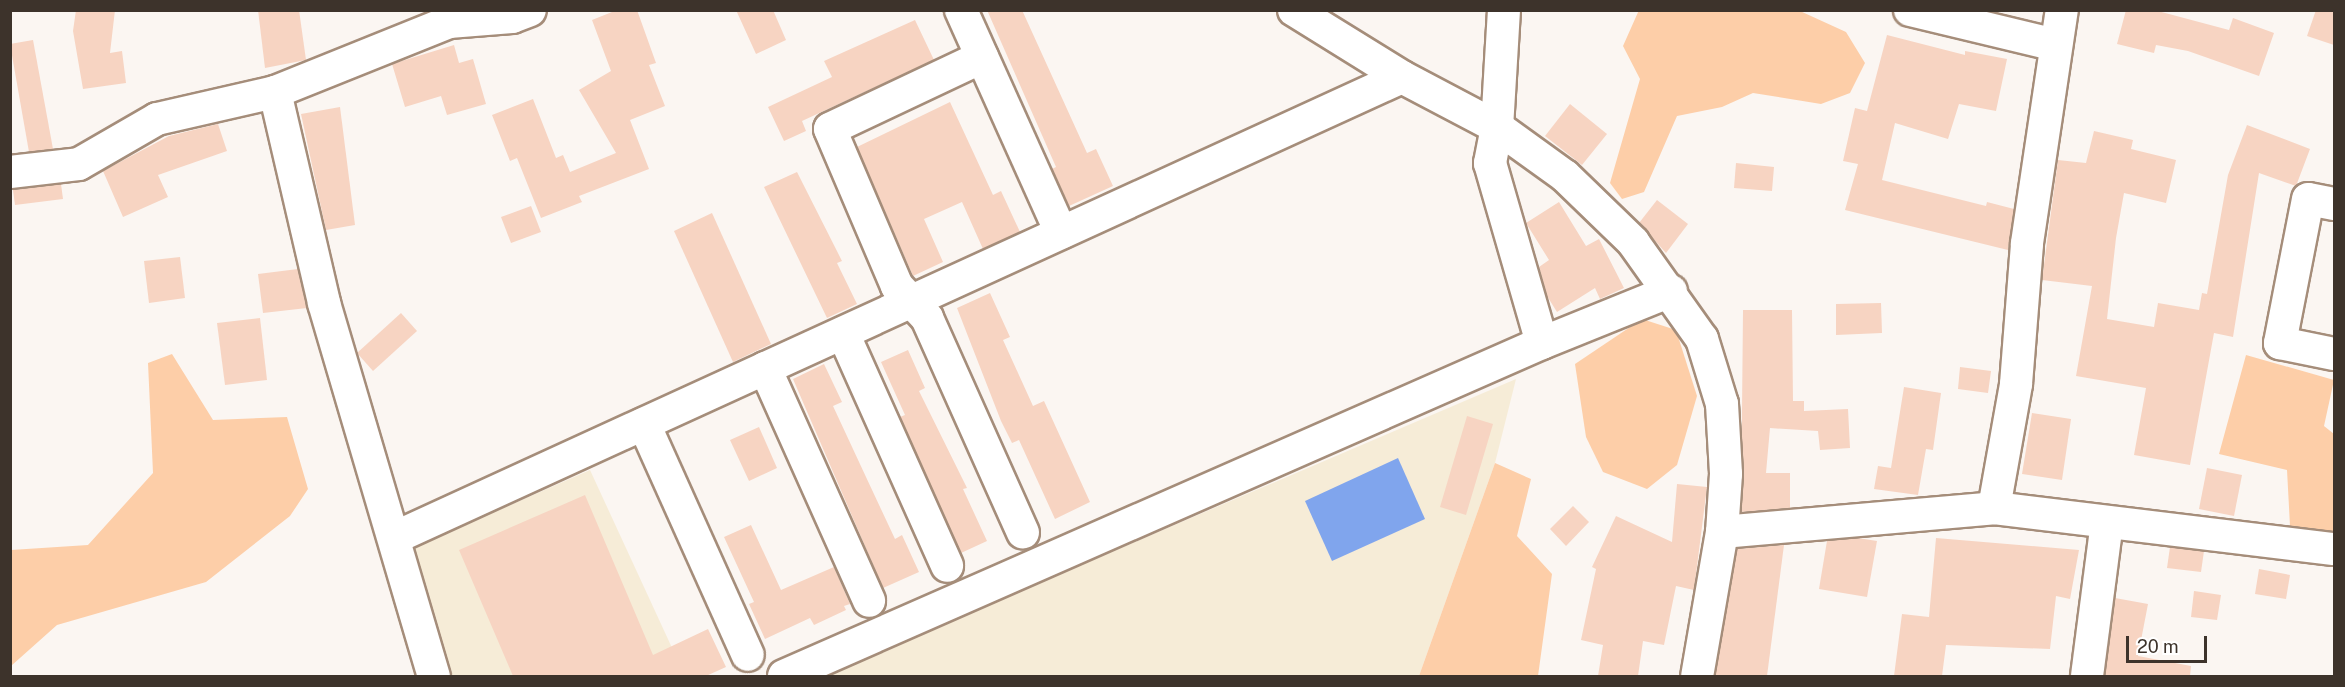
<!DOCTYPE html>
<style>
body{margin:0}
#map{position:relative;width:2345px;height:687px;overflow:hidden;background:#fbf6f2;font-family:"Public Sans",sans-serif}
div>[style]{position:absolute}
.education>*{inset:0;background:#f6ecd7}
.green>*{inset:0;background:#fdcea8}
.water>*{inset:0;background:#80a5ed}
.building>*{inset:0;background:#f7d4c2}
.roads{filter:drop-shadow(2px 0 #a58d7a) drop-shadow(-2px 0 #a58d7a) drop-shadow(0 2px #a58d7a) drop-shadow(0 -2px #a58d7a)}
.minor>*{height:32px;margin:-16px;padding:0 16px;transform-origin:16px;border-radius:16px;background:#fff}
span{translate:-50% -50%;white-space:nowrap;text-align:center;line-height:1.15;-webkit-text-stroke:5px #fff;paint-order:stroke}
.frame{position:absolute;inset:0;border:12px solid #3d332b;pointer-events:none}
.scale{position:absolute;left:2126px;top:636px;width:81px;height:27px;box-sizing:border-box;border:3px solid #3d332b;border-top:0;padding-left:8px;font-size:18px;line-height:21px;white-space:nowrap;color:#3d332b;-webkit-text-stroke:4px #fff;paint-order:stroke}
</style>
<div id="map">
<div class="education">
<div style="clip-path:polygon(1516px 379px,1495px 463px,1419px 676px,821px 676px)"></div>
<div style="clip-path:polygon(590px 470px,685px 676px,450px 676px,414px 547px)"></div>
</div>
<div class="green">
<div style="clip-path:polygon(1639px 10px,1800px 11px,1846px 32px,1865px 63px,1850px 93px,1821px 104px,1753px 93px,1722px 107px,1677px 116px,1644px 192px,1622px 199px,1610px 183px,1640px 79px,1623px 46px)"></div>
<div style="clip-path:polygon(1642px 319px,1676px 330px,1697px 396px,1677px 465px,1647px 489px,1603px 472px,1586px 437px,1575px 364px)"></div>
<div style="clip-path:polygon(172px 354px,213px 420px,287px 417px,308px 489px,290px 516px,206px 582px,57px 625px,11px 666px,11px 550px,88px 545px,153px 473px,148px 363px)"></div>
<div style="clip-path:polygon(2246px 355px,2334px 380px,2324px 426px,2334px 434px,2334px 532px,2290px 526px,2287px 470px,2219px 454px)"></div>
<div style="clip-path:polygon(1495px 463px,1531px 479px,1517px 536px,1552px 574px,1538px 676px,1419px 676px)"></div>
</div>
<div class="water">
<div style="clip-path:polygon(1398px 458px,1425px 519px,1332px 561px,1305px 501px)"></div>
</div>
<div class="building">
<div style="clip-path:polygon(76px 10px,115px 10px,110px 53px,122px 51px,126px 83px,83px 89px,73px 31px)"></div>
<div style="clip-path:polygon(258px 10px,299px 10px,306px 60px,265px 68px)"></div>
<div style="clip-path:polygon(617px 10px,637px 10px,656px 63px,649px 65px,665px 106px,630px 120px,649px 169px,579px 196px,582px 202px,541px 218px,517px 158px,510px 161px,492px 115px,533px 99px,556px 158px,563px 155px,570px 172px,616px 153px,579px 90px,611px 71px,592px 20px)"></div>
<div style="clip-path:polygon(736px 10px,773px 10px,786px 40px,756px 54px)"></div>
<div style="clip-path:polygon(987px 10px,1022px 10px,1087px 153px,1096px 149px,1113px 186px,1069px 206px,1052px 169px,1056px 167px)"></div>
<div style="clip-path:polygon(2126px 10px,2154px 10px,2229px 30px,2233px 18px,2274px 33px,2259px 76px,2188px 51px,2156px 45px,2154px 53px,2117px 44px)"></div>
<div style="clip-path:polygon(2316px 10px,2334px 10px,2334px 45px,2307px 36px)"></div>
<div style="clip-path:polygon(915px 20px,934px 60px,802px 121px,806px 131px,784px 141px,768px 107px,832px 77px,824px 61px)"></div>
<div style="clip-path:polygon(1887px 35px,1965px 55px,1965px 51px,2007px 59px,1996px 111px,1959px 104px,1948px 139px,1895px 123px,1882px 180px,1986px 206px,1987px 202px,2014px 209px,2008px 250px,1845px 210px,1858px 164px,1843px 161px,1855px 108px,1867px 111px)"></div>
<div style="clip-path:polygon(33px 40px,53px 149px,29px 152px,10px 44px)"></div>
<div style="clip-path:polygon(454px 45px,459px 63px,473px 59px,486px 104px,447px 115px,441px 96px,405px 107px,392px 64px)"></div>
<div style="clip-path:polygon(950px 102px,993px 195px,1001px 191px,1020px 232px,983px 249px,962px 202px,924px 219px,943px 262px,913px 276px,857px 147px)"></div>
<div style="clip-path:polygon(1570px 104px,1607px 134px,1582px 165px,1545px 136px)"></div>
<div style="clip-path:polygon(340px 107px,355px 225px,326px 230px,301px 114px)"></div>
<div style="clip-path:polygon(218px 124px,227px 151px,158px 175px,168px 197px,123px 217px,103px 171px,169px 136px)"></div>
<div style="clip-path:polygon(2247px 125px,2310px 149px,2296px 186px,2259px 173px,2233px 337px,2214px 333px,2190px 465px,2134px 455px,2146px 388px,2076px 376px,2092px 286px,2042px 280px,2058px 160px,2086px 163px,2094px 131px,2133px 140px,2131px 149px,2176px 160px,2166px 203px,2124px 193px,2116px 238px,2107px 319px,2154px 327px,2158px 303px,2199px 310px,2202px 293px,2207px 294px,2228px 175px)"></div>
<div style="clip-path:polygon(1736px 163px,1774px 167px,1772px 191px,1734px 188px)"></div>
<div style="clip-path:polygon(797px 172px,842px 261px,837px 263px,857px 304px,827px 318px,764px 187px)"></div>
<div style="clip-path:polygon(61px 184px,63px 199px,15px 205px,13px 190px)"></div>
<div style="clip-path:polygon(1657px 200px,1688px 224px,1666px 253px,1639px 223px)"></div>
<div style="clip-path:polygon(1559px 202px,1586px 246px,1599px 239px,1624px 288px,1600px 299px,1595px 288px,1557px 312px,1547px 296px,1539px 267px,1549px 260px,1526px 223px)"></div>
<div style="clip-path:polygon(531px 206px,541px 232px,511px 243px,501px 217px)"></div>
<div style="clip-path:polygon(712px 213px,771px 344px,733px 362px,674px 231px)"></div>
<div style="clip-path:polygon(180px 257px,185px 298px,149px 303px,144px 261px)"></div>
<div style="clip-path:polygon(298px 269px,307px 308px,263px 313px,258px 274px)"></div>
<div style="clip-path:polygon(990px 293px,1010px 337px,1003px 340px,1033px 406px,1044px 401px,1090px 502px,1055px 519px,1019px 440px,1012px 443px,1001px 421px,957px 308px)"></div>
<div style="clip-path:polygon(1881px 303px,1882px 333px,1836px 335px,1836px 304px)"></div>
<div style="clip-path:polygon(1743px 310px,1792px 310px,1793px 401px,1804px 401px,1804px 411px,1848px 409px,1850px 448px,1820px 450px,1818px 431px,1770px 428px,1766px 473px,1790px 473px,1790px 508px,1741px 512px)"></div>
<div style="clip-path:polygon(401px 313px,417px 331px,373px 371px,357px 353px)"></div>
<div style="clip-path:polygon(260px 318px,267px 380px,225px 385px,217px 323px)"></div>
<div style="clip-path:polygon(908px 350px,925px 388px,919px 391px,967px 488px,963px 489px,987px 541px,961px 553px,900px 417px,905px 415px,881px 362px)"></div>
<div style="clip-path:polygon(824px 364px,842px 402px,833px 406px,866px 477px,895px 539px,902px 535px,919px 572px,883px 588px,793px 379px)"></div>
<div style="clip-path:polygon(1960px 367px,1991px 371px,1988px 393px,1958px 389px)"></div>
<div style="clip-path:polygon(1904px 387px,1941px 393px,1933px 450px,1926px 449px,1918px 495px,1874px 489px,1878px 466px,1891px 468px)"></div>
<div style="clip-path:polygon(2032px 413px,2071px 419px,2062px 480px,2022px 474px)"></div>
<div style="clip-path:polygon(1467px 416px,1493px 424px,1466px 515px,1440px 507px)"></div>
<div style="clip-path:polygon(759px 427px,777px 468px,749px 481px,730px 440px)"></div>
<div style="clip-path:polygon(2207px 468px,2242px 475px,2234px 516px,2199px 509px)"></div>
<div style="clip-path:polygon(1677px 484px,1707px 487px,1694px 590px,1676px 586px,1664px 645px,1643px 641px,1638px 676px,1598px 676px,1603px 645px,1581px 640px,1596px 569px,1592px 567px,1616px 516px,1672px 542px)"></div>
<div style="clip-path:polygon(585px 495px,653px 655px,708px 629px,726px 667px,706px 676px,513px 676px,459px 550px)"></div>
<div style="clip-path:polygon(1573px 506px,1589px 522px,1566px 546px,1550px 529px)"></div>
<div style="clip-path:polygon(751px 525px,781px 590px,834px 567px,850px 604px,844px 606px,846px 610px,814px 625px,810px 618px,765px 639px,749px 604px,754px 602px,724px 537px)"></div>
<div style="clip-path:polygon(1858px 538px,1877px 541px,1867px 597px,1819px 589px,1827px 541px)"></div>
<div style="clip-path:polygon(1936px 538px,2079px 550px,2070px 599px,2056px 596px,2050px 649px,1946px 645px,1942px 676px,1894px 676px,1902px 614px,1929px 617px)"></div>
<div style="clip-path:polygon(1784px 545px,1767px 676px,1715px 676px,1737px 549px)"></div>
<div style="clip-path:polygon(2170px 547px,2204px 551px,2201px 572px,2167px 568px)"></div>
<div style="clip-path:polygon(2259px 569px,2290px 575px,2286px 599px,2255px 594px)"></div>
<div style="clip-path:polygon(2194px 591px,2221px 595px,2217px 620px,2191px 617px)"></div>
<div style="clip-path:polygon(2115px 598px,2148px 604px,2138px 656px,2191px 666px,2190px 676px,2105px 676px)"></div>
</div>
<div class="roads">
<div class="minor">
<div style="left:961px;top:10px;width:244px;rotate:65.8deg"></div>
<div style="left:1294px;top:10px;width:127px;rotate:31.8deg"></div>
<div style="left:1402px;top:77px;width:107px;rotate:27.8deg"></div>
<div style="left:1497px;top:127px;width:84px;rotate:35.8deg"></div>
<div style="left:1565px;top:176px;width:95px;rotate:44.1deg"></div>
<div style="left:1633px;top:242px;width:119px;rotate:54.6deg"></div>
<div style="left:1702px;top:339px;width:68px;rotate:72.9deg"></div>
<div style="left:1722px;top:404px;width:70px;rotate:86.7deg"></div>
<div style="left:1726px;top:474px;width:58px;rotate:93.9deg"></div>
<div style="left:1722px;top:532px;width:146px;rotate:99.8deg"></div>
<div style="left:1504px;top:10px;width:117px;rotate:93.4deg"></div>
<div style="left:1497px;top:127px;width:37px;rotate:101deg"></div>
<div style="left:1490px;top:163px;width:187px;rotate:73.9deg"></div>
<div style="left:1910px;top:10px;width:150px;rotate:13.5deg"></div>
<div style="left:982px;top:57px;width:168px;rotate:154.7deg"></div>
<div style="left:830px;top:129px;width:171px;rotate:66.9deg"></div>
<div style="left:897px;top:286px;width:44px;rotate:46.8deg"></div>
<div style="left:927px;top:318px;width:235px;rotate:65.9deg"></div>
<div style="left:275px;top:92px;width:217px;rotate:76.9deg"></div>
<div style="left:324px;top:303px;width:389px;rotate:73.6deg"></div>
<div style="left:10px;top:172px;width:69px;rotate:-6.6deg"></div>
<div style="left:79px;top:164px;width:90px;rotate:-30deg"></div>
<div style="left:157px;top:119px;width:121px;rotate:-12.9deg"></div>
<div style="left:275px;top:92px;width:188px;rotate:-21.9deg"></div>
<div style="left:449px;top:22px;width:63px;rotate:-4.5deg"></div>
<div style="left:512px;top:17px;width:19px;rotate:-21deg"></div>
<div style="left:2334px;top:204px;width:26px;rotate:-169deg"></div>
<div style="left:2308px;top:199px;width:147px;rotate:101deg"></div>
<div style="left:2280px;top:343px;width:55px;rotate:11.5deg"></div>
<div style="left:843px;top:333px;width:255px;rotate:65.9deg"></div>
<div style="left:765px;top:368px;width:255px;rotate:65.9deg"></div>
<div style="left:644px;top:424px;width:253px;rotate:65.8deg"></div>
<div style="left:1994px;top:508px;width:126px;rotate:-79.9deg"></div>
<div style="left:2016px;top:384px;width:141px;rotate:-85.5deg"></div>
<div style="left:2027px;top:243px;width:236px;rotate:-81.5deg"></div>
<div style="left:1722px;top:532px;width:273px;rotate:-5deg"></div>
<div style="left:1994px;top:508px;width:342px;rotate:6.9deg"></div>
<div style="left:394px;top:538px;width:1108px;rotate:-24.58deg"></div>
<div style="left:784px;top:676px;width:828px;rotate:-23.72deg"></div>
<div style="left:1542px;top:343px;width:139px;rotate:-22deg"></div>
<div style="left:2087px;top:676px;width:155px;rotate:-82.6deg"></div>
</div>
</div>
<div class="frame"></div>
<div class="scale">20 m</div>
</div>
